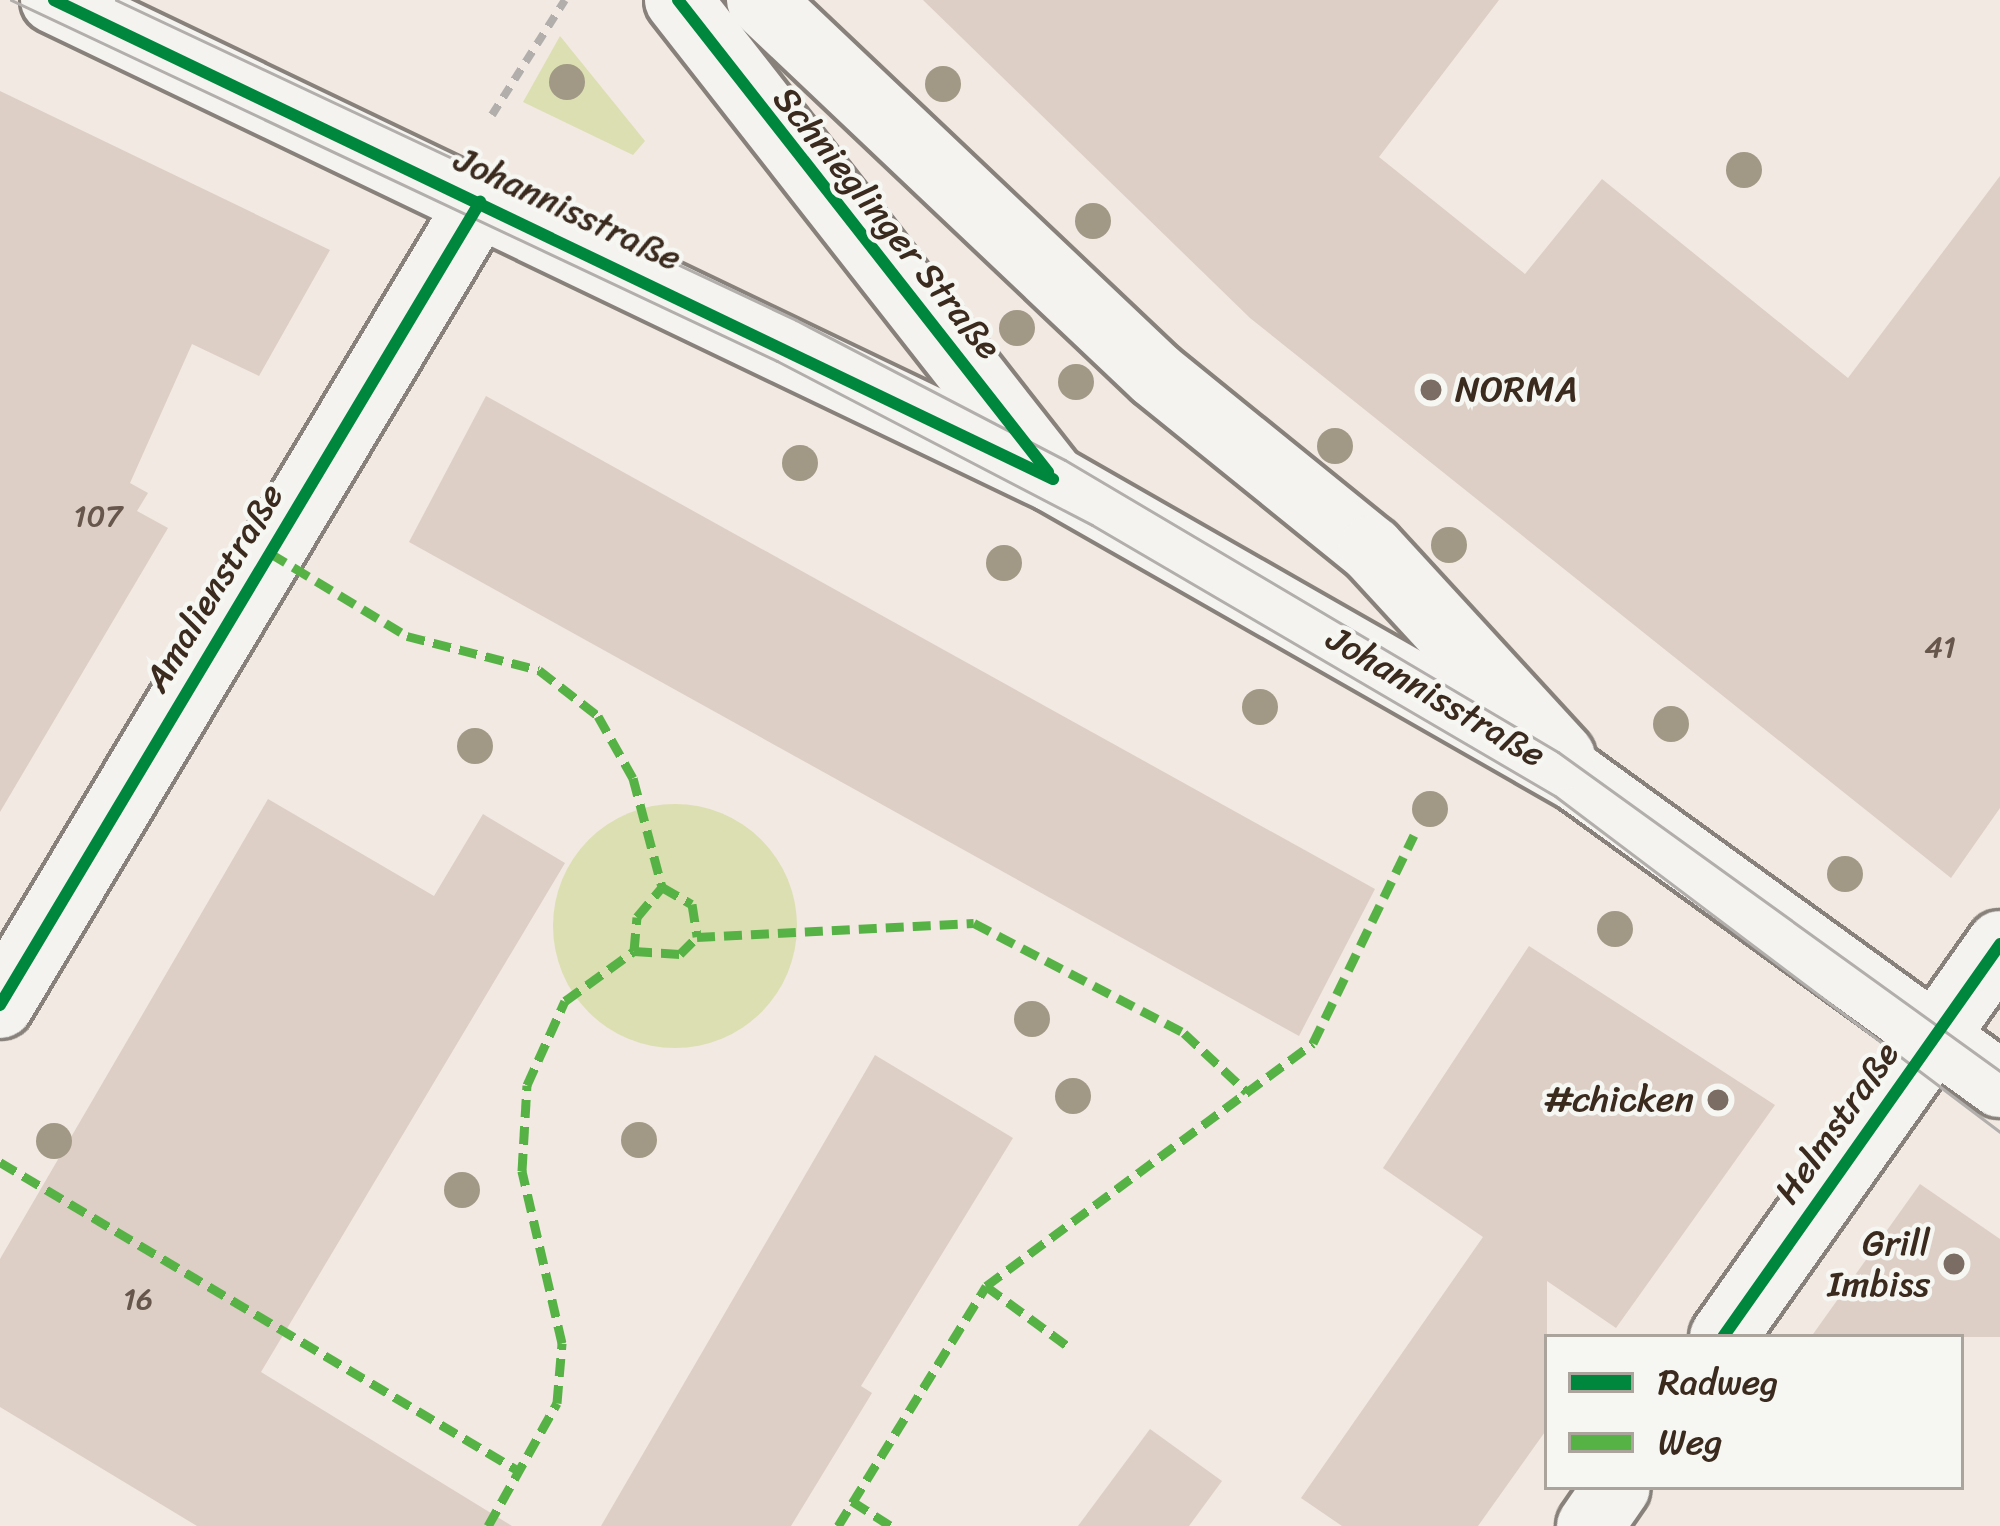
<!DOCTYPE html>
<meta charset="utf-8">
<style>
body{margin:0}
#map{position:relative;width:2000px;height:1526px;overflow:hidden;background:#f1e9e2;font-family:Sriracha,sans-serif}
div>[style]{position:absolute}
.green>*{inset:0;background:#dcdfb2}
.round{border-radius:50%}
.building>*{inset:0;background:#ddcfc6}
.path>*{height:8px;margin-top:-4px;transform-origin:0;background:repeating-linear-gradient(90deg,#b1aeac 0 12px,transparent 0 21px)}
.roads{filter:drop-shadow(3px 0 #88817b) drop-shadow(-3px 0 #88817b) drop-shadow(0 3px #88817b) drop-shadow(0 -3px #88817b)}
.minor>*{height:66px;margin:-33px;padding:0 33px;transform-origin:33px;border-radius:33px;background:#f4f3f0}
.tertiary>*{height:66px;margin:-33px;padding:0 33px;transform-origin:33px;border-radius:33px;background:#f4f3f0}
.secondary>*{height:66px;margin:-33px;padding:0 33px;transform-origin:33px;border-radius:33px;background:#f4f3f0}
.tram>*{height:3px;margin:-1.5px;padding:0 1.5px;transform-origin:1.5px;border-radius:1.5px;background:#b1aeac}
.quiet>*{height:9px;margin-top:-4.5px;transform-origin:0;background:repeating-linear-gradient(90deg,#57b245 0 18px,transparent 0 27px)}
.cycleway>*{height:12px;margin:-6px;padding:0 6px;transform-origin:6px;border-radius:6px;background:#00873e}
.trees>*{width:36px;height:36px;margin:-18px;border-radius:50%;background:#a19885}
.dots>*{width:33px;height:33px;translate:-50% -50%;box-sizing:border-box;border:6px solid #f6f6f2;border-radius:50%}
span{translate:-50% -50%;white-space:nowrap;text-align:center;line-height:1.15;-webkit-text-stroke:9px #f6f6f2;paint-order:stroke}
.number-label{font-size:30px;color:#66564b}
.number-label span{-webkit-text-stroke-width:0}
.street-label{font-size:36px;color:#3b2a1e}
.poi-label{font-size:36px;color:#3b2a1e}
.left{translate:0 -50%;text-align:left}
.right{translate:-100% -50%;text-align:right}
.legend{position:absolute;left:1544px;top:1334px;width:420px;height:156px;box-sizing:border-box;background:#f6f6f2;border:3px solid #aba49d;margin:0;padding:15px 21px;list-style:none;font-size:36px;color:#3b2a1e}
.legend li{display:flex;align-items:center;gap:24px;height:60px}
.legend b{width:60px;border:3px solid #aba49d}
</style>
<div id="map">
<div class="green">
<div style="clip-path:polygon(560px 36px,645px 141px,633px 155px,523px 102px)"></div>
<div class="round" style="left:553px;top:804px;width:244px;height:244px"></div>
</div>
<div class="building">
<div style="clip-path:polygon(923px 0,1499px 0,1379px 157px,1525px 274px,1602px 179px,1848px 378px,2000px 176px,2000px 808px,1951px 878px,1250px 318px)"></div>
<div style="clip-path:polygon(0 91px,330px 250px,259px 376px,192px 344px,130px 483px,148px 493px,137px 511px,168px 528px,0 812px)"></div>
<div style="clip-path:polygon(486px 396px,1375px 889px,1299px 1036px,409px 542px)"></div>
<div style="clip-path:polygon(268px 799px,434px 896px,483px 814px,565px 863px,261px 1372px,512px 1526px,197px 1526px,0 1407px,0 1259px)"></div>
<div style="clip-path:polygon(1529px 946px,1775px 1105px,1616px 1328px,1547px 1281px,1547px 1429px,1478px 1526px,1342px 1526px,1301px 1498px,1483px 1237px,1383px 1168px)"></div>
<div style="clip-path:polygon(875px 1055px,1013px 1138px,861px 1386px,872px 1393px,791px 1526px,601px 1526px)"></div>
<div style="clip-path:polygon(1920px 1184px,2000px 1239px,2000px 1337px,1811px 1337px)"></div>
<div style="clip-path:polygon(1150px 1429px,1222px 1481px,1189px 1526px,1078px 1526px)"></div>
</div>
<div class="path">
<div style="left:492px;top:115px;width:136px;rotate:-57.6deg"></div>
</div>
<div class="roads">
<div class="minor">
<div style="left:0;top:1005px;width:936px;rotate:-59.13deg"></div>
<div style="left:1723px;top:1337px;width:481px;rotate:-54.8deg"></div>
<div style="left:1590px;top:1526px;width:47px;rotate:-55.3deg"></div>
</div>
<div class="tertiary">
<div style="left:54px;top:0;width:1108px;rotate:25.62deg"></div>
</div>
<div class="secondary">
<div style="left:678px;top:0;width:608px;rotate:51.94deg"></div>
<div style="left:1053px;top:479px;width:605px;rotate:29.74deg"></div>
<div style="left:1578px;top:779px;width:521px;rotate:35.86deg"></div>
<div style="left:760px;top:0;width:545px;rotate:43.44deg"></div>
<div style="left:1156px;top:375px;width:277px;rotate:39deg"></div>
<div style="left:1371px;top:549px;width:282px;rotate:47.4deg"></div>
</div>
</div>
<div class="tram">
<div style="left:11px;top:0;width:847px;rotate:25.23deg"></div>
<div style="left:777px;top:361px;width:355px;rotate:27.5deg"></div>
<div style="left:1092px;top:525px;width:536px;rotate:30.34deg"></div>
<div style="left:1555px;top:796px;width:558px;rotate:37.05deg"></div>
<div style="left:116px;top:0;width:752px;rotate:25.2deg"></div>
<div style="left:796px;top:320px;width:303px;rotate:27.5deg"></div>
<div style="left:1065px;top:460px;width:573px;rotate:30.64deg"></div>
<div style="left:1558px;top:752px;width:545px;rotate:35.82deg"></div>
</div>
<div class="quiet">
<div style="left:270px;top:553px;width:160px;rotate:31.2deg"></div>
<div style="left:407px;top:636px;width:136px;rotate:14.4deg"></div>
<div style="left:539px;top:670px;width:75px;rotate:37.9deg"></div>
<div style="left:598px;top:716px;width:71px;rotate:60.6deg"></div>
<div style="left:633px;top:778px;width:113px;rotate:75.1deg"></div>
<div style="left:634px;top:951px;width:34px;rotate:-85deg"></div>
<div style="left:637px;top:917px;width:39px;rotate:-50deg"></div>
<div style="left:662px;top:887px;width:34px;rotate:30deg"></div>
<div style="left:692px;top:904px;width:33px;rotate:81deg"></div>
<div style="left:0;top:1162px;width:604px;rotate:30.77deg"></div>
<div style="left:986px;top:1286px;width:104px;rotate:36.4deg"></div>
<div style="left:852px;top:1501px;width:46px;rotate:32.7deg"></div>
<div style="left:488px;top:1526px;width:141px;rotate:-60.7deg"></div>
<div style="left:557px;top:1403px;width:60px;rotate:-85.2deg"></div>
<div style="left:562px;top:1343px;width:177px;rotate:-103.1deg"></div>
<div style="left:522px;top:1171px;width:86px;rotate:-86.7deg"></div>
<div style="left:527px;top:1085px;width:92px;rotate:-65.7deg"></div>
<div style="left:565px;top:1001px;width:85px;rotate:-35.9deg"></div>
<div style="left:634px;top:951px;width:46px;rotate:3.7deg"></div>
<div style="left:680px;top:954px;width:24px;rotate:-45deg"></div>
<div style="left:697px;top:937px;width:277px;rotate:-2.9deg"></div>
<div style="left:974px;top:923px;width:237px;rotate:27.6deg"></div>
<div style="left:1184px;top:1033px;width:86px;rotate:43.1deg"></div>
<div style="left:838px;top:1526px;width:282px;rotate:-58.3deg"></div>
<div style="left:986px;top:1286px;width:407px;rotate:-36.6deg"></div>
<div style="left:1313px;top:1043px;width:231px;rotate:-64.1deg"></div>
</div>
<div class="cycleway">
<div style="left:54px;top:0;width:1108px;rotate:25.62deg"></div>
<div style="left:678px;top:0;width:600px;rotate:51.91deg"></div>
<div style="left:0;top:1005px;width:936px;rotate:-59.13deg"></div>
<div style="left:1723px;top:1337px;width:481px;rotate:-54.8deg"></div>
</div>
<div class="trees">
<div style="left:567px;top:82px"></div>
<div style="left:943px;top:84px"></div>
<div style="left:1744px;top:170px"></div>
<div style="left:1093px;top:221px"></div>
<div style="left:1017px;top:328px"></div>
<div style="left:1076px;top:382px"></div>
<div style="left:1335px;top:446px"></div>
<div style="left:800px;top:463px"></div>
<div style="left:1449px;top:545px"></div>
<div style="left:1004px;top:563px"></div>
<div style="left:1260px;top:707px"></div>
<div style="left:1671px;top:724px"></div>
<div style="left:475px;top:746px"></div>
<div style="left:1430px;top:809px"></div>
<div style="left:1845px;top:874px"></div>
<div style="left:1615px;top:929px"></div>
<div style="left:1032px;top:1019px"></div>
<div style="left:1073px;top:1096px"></div>
<div style="left:639px;top:1140px"></div>
<div style="left:54px;top:1141px"></div>
<div style="left:462px;top:1190px"></div>
</div>
<div class="dots">
<div style="left:1431px;top:390px;background:#7b6d63"></div>
<div style="left:1718px;top:1100px;background:#7b6d63"></div>
<div style="left:1954px;top:1264px;background:#7b6d63"></div>
</div>
<div class="number-label">
<span style="left:98px;top:516px">107</span>
<span style="left:1940px;top:647px">41</span>
<span style="left:138px;top:1299px">16</span>
</div>
<div class="street-label">
<span style="left:568px;top:209px;rotate:25deg">Johannisstraße</span>
<span style="left:887px;top:223px;rotate:51deg">Schnieglinger Straße</span>
<span style="left:214px;top:588px;rotate:-59deg">Amalienstraße</span>
<span style="left:1436px;top:697px;rotate:30deg">Johannisstraße</span>
<span style="left:1837px;top:1123px;rotate:-55deg">Helmstraße</span>
</div>
<div class="poi-label">
<span class="left" style="left:1455px;top:390px">NORMA</span>
<span class="right" style="left:1694px;top:1100px">#chicken</span>
<span class="right" style="left:1930px;top:1264px">Grill<br>Imbiss</span>
</div>
<ul class="legend">
<li><b style="height:15px;background:#00873e"></b>Radweg</li>
<li><b style="height:15px;background:#57b245"></b>Weg</li>
</ul>
</div>
